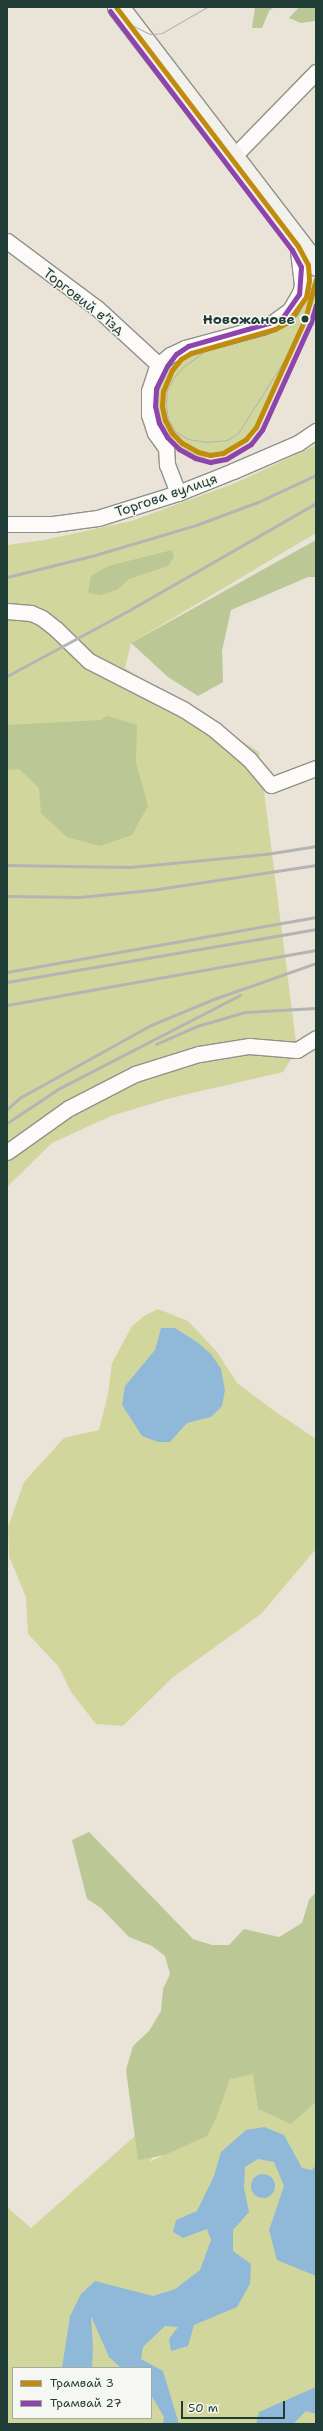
<!DOCTYPE html>
<meta charset="utf-8">
<style>
body{margin:0}
#map{position:relative;width:323px;height:2431px;overflow:hidden;background:#eae4d8;font-family:"Shantell Sans",sans-serif}
div>[style]{position:absolute}
.green>*{inset:0;background:#d1d69d}
.forest>*{inset:0;background:#bcc796}
.water>*{inset:0;background:#90b9d9}
.round{border-radius:50%}
.roads{filter:drop-shadow(1px 0 #90928a) drop-shadow(-1px 0 #90928a) drop-shadow(0 1px #90928a) drop-shadow(0 -1px #90928a)}
.street>*{height:15px;margin:-7.5px;padding:0 7.5px;transform-origin:7.5px;border-radius:7.5px;background:#fcfbf9}
.secondary>*{height:21px;margin:-10.5px;padding:0 10.5px;transform-origin:10.5px;border-radius:10.5px;background:#f3f1eb}
.tram>*{height:1px;margin:-0.5px;padding:0 0.5px;transform-origin:0.5px;border-radius:0.5px;background:#b3b5b3}
.rail>*{height:3px;margin:-1.5px;padding:0 1.5px;transform-origin:1.5px;border-radius:1.5px;background:#b3b5b3}
.tram-1>*{height:5px;margin:-2.5px;padding:0 2.5px;transform-origin:2.5px;border-radius:2.5px;background:#c18c0d}
.tram-2>*{height:5px;margin:-2.5px;padding:0 2.5px;transform-origin:2.5px;border-radius:2.5px;background:#8e44ad}
.dots>*{width:11px;height:11px;translate:-50% -50%;box-sizing:border-box;border:2px solid #f6f6f2;border-radius:50%}
span{translate:-50% -50%;white-space:nowrap;text-align:center;line-height:1.15;-webkit-text-stroke:3px #f6f6f2;paint-order:stroke}
.street-label{font-size:14px;color:#1f3d34}
.stop-label{font-size:14px;color:#1f3d34;font-weight:700}
.right{translate:-100% -50%;text-align:right}
.frame{position:absolute;inset:0;border:8px solid #1f3d34;pointer-events:none}
.legend{position:absolute;left:12px;top:2367px;width:140px;height:52px;box-sizing:border-box;background:#f6f6f2;border:1px solid #a0aca6;margin:0;padding:5px 7px;list-style:none;font-size:12px;color:#1f3d34}
.legend li{display:flex;align-items:center;gap:8px;height:20px}
.legend b{width:20px;border:1px solid #a0aca6}
.scale{position:absolute;left:181px;top:2401px;width:104px;height:18px;box-sizing:border-box;border:2px solid #1f3d34;border-top:0;padding-left:5px;font-size:12px;line-height:14px;white-space:nowrap;color:#1f3d34;-webkit-text-stroke:3px #f6f6f2;paint-order:stroke}
</style>
<div id="map">
<div class="green">
<div style="clip-path:polygon(301px 271px,316px 287px,316px 299px,287px 356px,256px 427px,237px 447px,224px 455px,212px 458px,196px 458px,167px 446px,149px 391px,157px 366px,284px 315px)"></div>
<div style="clip-path:polygon(316px 445px,316px 533px,131px 643px,125px 668px,259px 752px,297px 1050px,283px 1072px,171px 1098px,111px 1116px,52px 1143px,7px 1187px,7px 545px,44px 540px,131px 521px,233px 484px)"></div>
<div style="clip-path:polygon(158px 1309px,188px 1321px,217px 1352px,237px 1383px,273px 1410px,316px 1439px,316px 1549px,261px 1614px,172px 1678px,123px 1726px,96px 1724px,71px 1692px,59px 1667px,28px 1634px,26px 1597px,9px 1556px,8px 1527px,24px 1482px,64px 1438px,99px 1430px,108px 1394px,112px 1363px,132px 1326px,144px 1316px)"></div>
<div style="clip-path:polygon(evenodd,253px 2074px,316px 2098px,316px 2424px,7px 2424px,7px 2207px,31px 2228px,135px 2136px,153px 2157px,149px 2162px,206px 2136px,230px 2079px,241px 2075px,253px 2074px,13px 2368px,151px 2368px,151px 2418px,13px 2418px,13px 2368px)"></div>
</div>
<div class="forest">
<div style="clip-path:polygon(255px 7px,274px 7px,269px 11px,262px 28px,252px 28px)"></div>
<div style="clip-path:polygon(299px 7px,316px 7px,315px 21px,301px 23px,289px 18px)"></div>
<div style="clip-path:polygon(316px 540px,316px 577px,308px 577px,231px 610px,222px 651px,223px 682px,198px 696px,168px 677px,131px 643px)"></div>
<div style="clip-path:polygon(172px 550px,174px 557px,168px 566px,129px 579px,117px 590px,100px 595px,88px 593px,91px 576px,108px 566px)"></div>
<div style="clip-path:polygon(107px 716px,137px 725px,136px 762px,148px 806px,132px 835px,100px 846px,67px 837px,41px 813px,39px 788px,19px 769px,7px 770px,7px 725px,101px 720px)"></div>
<div style="clip-path:polygon(89px 1832px,193px 1939px,212px 1945px,229px 1945px,244px 1929px,279px 1937px,302px 1923px,309px 1900px,316px 1892px,316px 2102px,291px 2124px,258px 2109px,253px 2074px,230px 2079px,216px 2118px,207px 2136px,165px 2155px,138px 2160px,126px 2070px,133px 2046px,149px 2031px,161px 2011px,163px 1989px,170px 1974px,165px 1956px,152px 1946px,129px 1937px,101px 1908px,87px 1899px,72px 1840px)"></div>
</div>
<div class="water">
<div style="clip-path:polygon(161px 1328px,175px 1328px,197px 1342px,211px 1354px,221px 1369px,225px 1390px,222px 1406px,211px 1417px,187px 1423px,170px 1442px,158px 1442px,142px 1436px,122px 1405px,125px 1386px,155px 1350px)"></div>
<div style="clip-path:polygon(264px 2127px,284px 2135px,302px 2168px,312px 2170px,316px 2165px,316px 2276px,277px 2260px,269px 2230px,284px 2186px,274px 2162px,258px 2159px,245px 2167px,244px 2188px,249px 2212px,233px 2230px,233px 2251px,251px 2264px,250px 2284px,237px 2307px,194px 2325px,188px 2346px,171px 2351px,169px 2339px,178px 2327px,165px 2326px,143px 2347px,141px 2359px,163px 2371px,179px 2424px,163px 2424px,164px 2417px,151px 2395px,151px 2368px,121px 2368px,109px 2357px,91px 2316px,93px 2347px,92px 2368px,62px 2368px,70px 2316px,81px 2294px,95px 2281px,153px 2296px,175px 2289px,200px 2270px,211px 2240px,207px 2229px,183px 2238px,173px 2232px,176px 2220px,197px 2211px,214px 2176px,221px 2152px,246px 2130px)"></div>
<div class="round" style="left:251px;top:2174px;width:24px;height:24px"></div>
<div style="clip-path:polygon(316px 2387px,316px 2414px,306px 2411px,293px 2424px,256px 2424px,259px 2412px)"></div>
</div>
<div class="roads">
<div class="street">
<div style="left:233px;top:157px;width:119px;rotate:-45.7deg"></div>
<div style="left:7px;top:241px;width:112px;rotate:36.7deg"></div>
<div style="left:97px;top:308px;width:83px;rotate:42.6deg"></div>
<div style="left:178px;top:493px;width:30px;rotate:-111deg"></div>
<div style="left:167px;top:465px;width:17px;rotate:-93deg"></div>
<div style="left:166px;top:448px;width:19px;rotate:-126deg"></div>
<div style="left:155px;top:433px;width:19px;rotate:-108deg"></div>
<div style="left:149px;top:415px;width:24px;rotate:-90deg"></div>
<div style="left:149px;top:391px;width:26px;rotate:-72deg"></div>
<div style="left:157px;top:366px;width:17px;rotate:-40deg"></div>
<div style="left:170px;top:355px;width:17px;rotate:-25deg"></div>
<div style="left:185px;top:348px;width:80px;rotate:-15.3deg"></div>
<div style="left:262px;top:327px;width:11px;rotate:-22deg"></div>
<div style="left:272px;top:323px;width:22px;rotate:-36deg"></div>
<div style="left:290px;top:310px;width:20px;rotate:-60deg"></div>
<div style="left:300px;top:293px;width:8px;rotate:-76deg"></div>
<div style="left:302px;top:285px;width:43px;rotate:-96.6deg"></div>
<div style="left:7px;top:524px;width:46px"></div>
<div style="left:53px;top:524px;width:45px;rotate:-7.6deg"></div>
<div style="left:98px;top:518px;width:84px;rotate:-17.4deg"></div>
<div style="left:178px;top:493px;width:59px;rotate:-21.8deg"></div>
<div style="left:233px;top:471px;width:71px;rotate:-23.3deg"></div>
<div style="left:298px;top:443px;width:22px;rotate:-34deg"></div>
<div style="left:7px;top:611px;width:24px;rotate:5deg"></div>
<div style="left:31px;top:613px;width:12px;rotate:24deg"></div>
<div style="left:42px;top:618px;width:18px;rotate:38deg"></div>
<div style="left:56px;top:629px;width:46px;rotate:44.1deg"></div>
<div style="left:89px;top:661px;width:106px;rotate:27.1deg"></div>
<div style="left:183px;top:709px;width:38px;rotate:33deg"></div>
<div style="left:215px;top:730px;width:45px;rotate:40.5deg"></div>
<div style="left:249px;top:759px;width:34px;rotate:50deg"></div>
<div style="left:271px;top:785px;width:48px;rotate:-20.7deg"></div>
<div style="left:7px;top:1152px;width:76px;rotate:-35.4deg"></div>
<div style="left:69px;top:1108px;width:74px;rotate:-27.3deg"></div>
<div style="left:135px;top:1074px;width:67px;rotate:-17.4deg"></div>
<div style="left:199px;top:1054px;width:51px;rotate:-9.1deg"></div>
<div style="left:249px;top:1046px;width:48px;rotate:4.8deg"></div>
<div style="left:297px;top:1050px;width:22px;rotate:-32deg"></div>
</div>
<div class="secondary">
<div style="left:118px;top:7px;width:325px;rotate:52.5deg"></div>
</div>
</div>
<div class="tram">
<div style="left:126px;top:22px;width:27px;rotate:27deg"></div>
<div style="left:150px;top:34px;width:5px"></div>
<div style="left:155px;top:34px;width:7px;rotate:-8deg"></div>
<div style="left:162px;top:33px;width:52px;rotate:-30deg"></div>
<div style="left:209px;top:348px;width:32px;rotate:144deg"></div>
<div style="left:183px;top:367px;width:13px;rotate:132deg"></div>
<div style="left:174px;top:377px;width:15px;rotate:118deg"></div>
<div style="left:167px;top:390px;width:15px;rotate:94deg"></div>
<div style="left:166px;top:405px;width:14px;rotate:82deg"></div>
<div style="left:168px;top:419px;width:14px;rotate:60deg"></div>
<div style="left:175px;top:431px;width:15px;rotate:32deg"></div>
<div style="left:188px;top:439px;width:19px;rotate:9deg"></div>
<div style="left:207px;top:442px;width:20px;rotate:-6deg"></div>
<div style="left:227px;top:440px;width:13px;rotate:-32deg"></div>
<div style="left:238px;top:433px;width:101px;rotate:-57.6deg"></div>
</div>
<div class="rail">
<div style="left:7px;top:577px;width:91px;rotate:-14deg"></div>
<div style="left:95px;top:555px;width:105px;rotate:-16.5deg"></div>
<div style="left:196px;top:525px;width:66px;rotate:-20.4deg"></div>
<div style="left:258px;top:502px;width:64px;rotate:-25deg"></div>
<div style="left:7px;top:676px;width:135px;rotate:-28.3deg"></div>
<div style="left:126px;top:612px;width:219px;rotate:-29.8deg"></div>
<div style="left:7px;top:865px;width:123px;rotate:0.9deg"></div>
<div style="left:130px;top:867px;width:137px;rotate:-5.5deg"></div>
<div style="left:266px;top:854px;width:51px;rotate:-9.1deg"></div>
<div style="left:7px;top:896px;width:72px;rotate:0.8deg"></div>
<div style="left:79px;top:897px;width:72px;rotate:-5.6deg"></div>
<div style="left:151px;top:890px;width:167px;rotate:-8.6deg"></div>
<div style="left:7px;top:972px;width:314px;rotate:-10.1deg"></div>
<div style="left:7px;top:982px;width:314px;rotate:-9.7deg"></div>
<div style="left:7px;top:1005px;width:314px;rotate:-10.1deg"></div>
<div style="left:156px;top:1044px;width:45px;rotate:-23.7deg"></div>
<div style="left:197px;top:1026px;width:50px;rotate:-16.3deg"></div>
<div style="left:245px;top:1012px;width:71px;rotate:-3.2deg"></div>
<div style="left:7px;top:1109px;width:18px;rotate:-41deg"></div>
<div style="left:21px;top:1097px;width:149px;rotate:-29deg"></div>
<div style="left:151px;top:1025px;width:65px;rotate:-22.6deg"></div>
<div style="left:211px;top:1000px;width:111px;rotate:-19.4deg"></div>
<div style="left:7px;top:1123px;width:61px;rotate:-33.7deg"></div>
<div style="left:58px;top:1089px;width:205px;rotate:-27.3deg"></div>
</div>
<div class="tram-1">
<div style="left:116px;top:7px;width:300px;rotate:52.7deg"></div>
<div style="left:298px;top:246px;width:21px;rotate:62deg"></div>
<div style="left:308px;top:265px;width:15px;rotate:86deg"></div>
<div style="left:309px;top:280px;width:17px;rotate:100deg"></div>
<div style="left:306px;top:297px;width:31px;rotate:126deg"></div>
<div style="left:288px;top:322px;width:15px;rotate:152deg"></div>
<div style="left:275px;top:329px;width:87px;rotate:164.1deg"></div>
<div style="left:191px;top:353px;width:12px;rotate:149deg"></div>
<div style="left:181px;top:359px;width:14px;rotate:129deg"></div>
<div style="left:172px;top:370px;width:23px;rotate:113deg"></div>
<div style="left:163px;top:391px;width:15px;rotate:94deg"></div>
<div style="left:162px;top:406px;width:14px;rotate:78deg"></div>
<div style="left:165px;top:420px;width:15px;rotate:62deg"></div>
<div style="left:172px;top:433px;width:14px;rotate:45deg"></div>
<div style="left:182px;top:443px;width:18px;rotate:29deg"></div>
<div style="left:198px;top:452px;width:12px;rotate:14deg"></div>
<div style="left:210px;top:455px;width:13px;rotate:-9deg"></div>
<div style="left:223px;top:453px;width:27px;rotate:-31deg"></div>
<div style="left:246px;top:439px;width:16px;rotate:-50deg"></div>
<div style="left:256px;top:427px;width:119px;rotate:-65.6deg"></div>
<div style="left:305px;top:319px;width:41px;rotate:-74.6deg"></div>
</div>
<div class="tram-2">
<div style="left:110px;top:11px;width:300px;rotate:52.7deg"></div>
<div style="left:292px;top:250px;width:19px;rotate:62deg"></div>
<div style="left:301px;top:267px;width:27px;rotate:94deg"></div>
<div style="left:299px;top:294px;width:28px;rotate:125deg"></div>
<div style="left:283px;top:317px;width:12px;rotate:156deg"></div>
<div style="left:272px;top:322px;width:87px;rotate:164.1deg"></div>
<div style="left:188px;top:346px;width:14px;rotate:146deg"></div>
<div style="left:176px;top:354px;width:15px;rotate:127deg"></div>
<div style="left:167px;top:366px;width:25px;rotate:116deg"></div>
<div style="left:156px;top:389px;width:17px;rotate:93deg"></div>
<div style="left:155px;top:406px;width:17px;rotate:77deg"></div>
<div style="left:159px;top:423px;width:16px;rotate:60deg"></div>
<div style="left:167px;top:437px;width:17px;rotate:45deg"></div>
<div style="left:179px;top:449px;width:18px;rotate:29deg"></div>
<div style="left:195px;top:458px;width:16px;rotate:15deg"></div>
<div style="left:210px;top:462px;width:16px;rotate:-11deg"></div>
<div style="left:226px;top:459px;width:29px;rotate:-31deg"></div>
<div style="left:251px;top:444px;width:18px;rotate:-52deg"></div>
<div style="left:262px;top:430px;width:119px;rotate:-65.6deg"></div>
<div style="left:311px;top:322px;width:18px;rotate:-74deg"></div>
</div>
<div class="dots">
<div style="left:305px;top:319px;background:#1f3d34"></div>
</div>
<div class="street-label">
<span style="left:84px;top:301px;rotate:38deg">Торговий в’їзд</span>
<span style="left:166px;top:495px;rotate:-19deg">Торгова вулиця</span>
</div>
<div class="stop-label">
<span class="right" style="left:295px;top:319px">Новожанове</span>
</div>
<div class="frame"></div>
<ul class="legend">
<li><b style="height:5px;background:#c18c0d"></b>Трамвай 3</li>
<li><b style="height:5px;background:#8e44ad"></b>Трамвай 27</li>
</ul>
<div class="scale">50 m</div>
</div>
